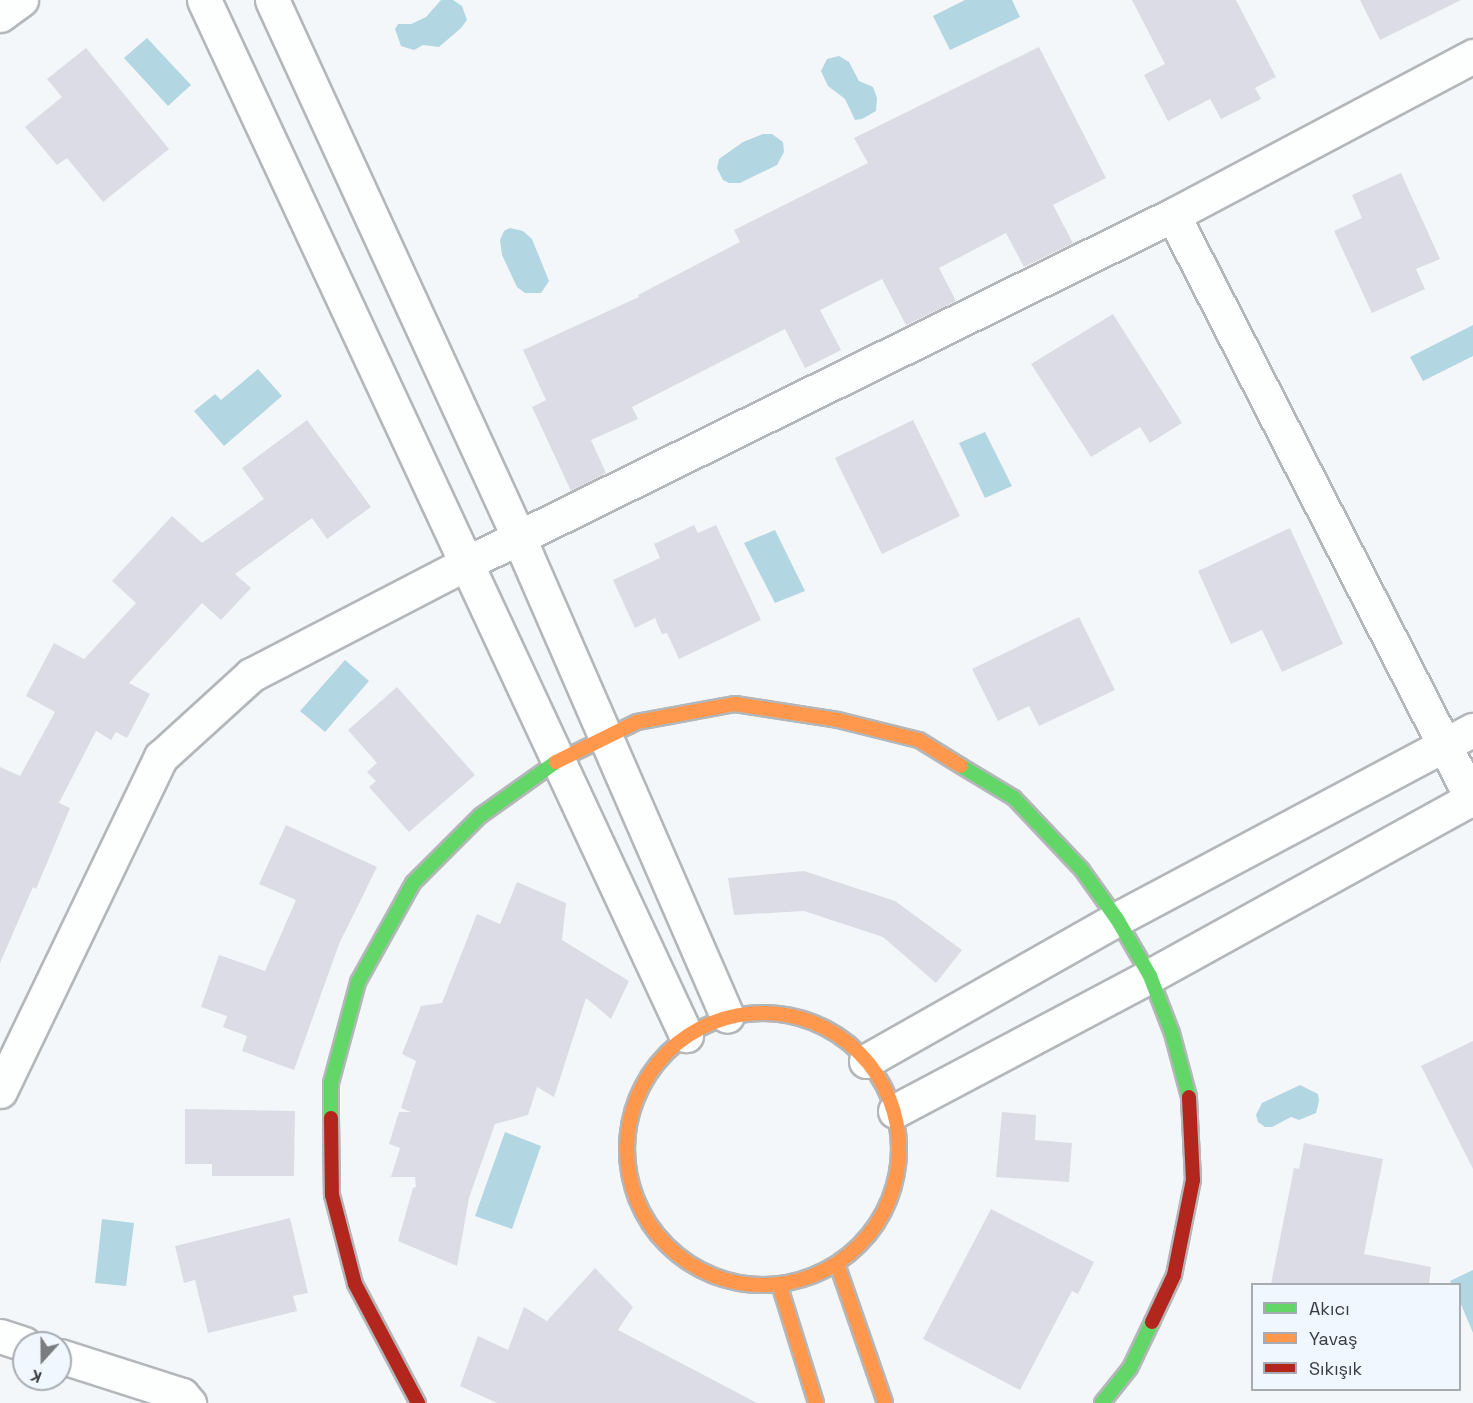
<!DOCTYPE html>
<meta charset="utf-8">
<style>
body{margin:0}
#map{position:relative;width:1473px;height:1403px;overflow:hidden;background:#f4f7fa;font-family:"Space Grotesk",sans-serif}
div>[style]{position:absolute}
.water>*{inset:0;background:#b2d6e2}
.building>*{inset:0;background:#dbdce5}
.roads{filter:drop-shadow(2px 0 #b4b7b9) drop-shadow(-2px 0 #b4b7b9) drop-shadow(0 2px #b4b7b9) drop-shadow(0 -2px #b4b7b9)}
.street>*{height:33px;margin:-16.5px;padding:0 16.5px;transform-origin:16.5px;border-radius:16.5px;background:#fdfefe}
.fast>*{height:14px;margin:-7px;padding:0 7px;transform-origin:7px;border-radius:7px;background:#63d668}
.slow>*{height:14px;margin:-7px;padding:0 7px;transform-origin:7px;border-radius:7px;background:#ff974d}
.slow>.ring{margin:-7px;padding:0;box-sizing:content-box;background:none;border:14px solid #ff974d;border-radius:50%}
.jam>*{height:14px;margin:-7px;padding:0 7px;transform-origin:7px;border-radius:7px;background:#b3261e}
span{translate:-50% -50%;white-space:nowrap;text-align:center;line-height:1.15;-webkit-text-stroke:5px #f0f7fe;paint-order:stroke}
.legend{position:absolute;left:1251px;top:1283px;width:210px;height:108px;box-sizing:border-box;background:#f0f7fe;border:2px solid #a6acb2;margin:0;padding:8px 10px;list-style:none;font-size:18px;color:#383b3f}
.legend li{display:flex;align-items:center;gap:12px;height:30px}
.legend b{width:30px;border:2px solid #a6acb2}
.north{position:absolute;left:12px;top:1331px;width:60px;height:60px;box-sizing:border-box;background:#f0f7fe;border:2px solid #a6acb2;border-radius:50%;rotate:201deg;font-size:16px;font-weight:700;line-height:24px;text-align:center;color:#383b3f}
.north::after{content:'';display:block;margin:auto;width:21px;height:27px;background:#7a7d80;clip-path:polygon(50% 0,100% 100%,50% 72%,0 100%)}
</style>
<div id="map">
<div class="water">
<div style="clip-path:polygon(441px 0,453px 0,462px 6px,467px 20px,461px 28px,439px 47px,423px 45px,414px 50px,401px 46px,395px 29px,398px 24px,411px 24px,426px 17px)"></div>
<div style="clip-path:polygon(965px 0,1012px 0,1020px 17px,950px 50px,933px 16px)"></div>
<div style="clip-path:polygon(147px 38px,191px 85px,168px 106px,124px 58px)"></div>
<div style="clip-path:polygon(839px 56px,849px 62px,859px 81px,873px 87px,877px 98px,876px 111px,862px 119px,855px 120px,845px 99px,828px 86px,821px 71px,827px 59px)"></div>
<div style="clip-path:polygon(763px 134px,772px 134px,783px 142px,784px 152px,777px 165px,740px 183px,729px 183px,723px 180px,717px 168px,719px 159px,743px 142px)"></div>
<div style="clip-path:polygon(510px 228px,523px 231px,532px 239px,549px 281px,541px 293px,525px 293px,517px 287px,502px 255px,500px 240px,504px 231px)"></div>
<div style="clip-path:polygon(1473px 325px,1473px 356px,1423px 381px,1410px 357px)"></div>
<div style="clip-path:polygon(258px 369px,282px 396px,224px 446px,194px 411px,215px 394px,221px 400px)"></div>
<div style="clip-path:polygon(985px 432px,1012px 486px,985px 498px,959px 443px)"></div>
<div style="clip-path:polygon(775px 530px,805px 591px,775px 603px,744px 543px)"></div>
<div style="clip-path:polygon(345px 660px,369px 681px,325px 732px,300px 711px)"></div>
<div style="clip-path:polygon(1300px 1085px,1318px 1094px,1319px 1101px,1316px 1113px,1299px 1120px,1291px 1117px,1272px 1127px,1265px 1127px,1258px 1122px,1256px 1115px,1262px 1103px)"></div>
<div style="clip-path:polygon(505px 1132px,541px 1146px,512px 1229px,475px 1216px)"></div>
<div style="clip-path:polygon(102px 1219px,134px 1223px,126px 1286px,95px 1283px)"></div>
<div style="clip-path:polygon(1473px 1270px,1473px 1333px,1460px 1302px,1460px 1284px,1452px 1284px,1450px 1281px)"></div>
</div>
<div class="building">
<div style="clip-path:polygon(1132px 0,1236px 0,1276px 77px,1255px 88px,1261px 99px,1221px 119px,1210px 99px,1168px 121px,1144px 75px,1165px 64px)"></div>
<div style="clip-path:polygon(1360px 0,1461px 0,1380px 40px)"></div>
<div style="clip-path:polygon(1039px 47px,1106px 178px,1053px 205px,1073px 243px,1024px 267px,1006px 233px,939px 268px,956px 301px,906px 325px,882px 279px,820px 310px,841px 350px,805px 368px,785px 329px,632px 407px,638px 419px,591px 440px,606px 473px,571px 491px,532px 407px,546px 400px,523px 350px,639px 297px,638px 295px,740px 242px,734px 230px,868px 163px,854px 138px)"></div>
<div style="clip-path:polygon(86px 48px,169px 149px,103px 202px,67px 158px,57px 165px,25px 127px,62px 97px,47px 79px)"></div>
<div style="clip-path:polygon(1401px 173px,1440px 259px,1416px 269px,1425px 289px,1372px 313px,1334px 231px,1362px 218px,1352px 195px)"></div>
<div style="clip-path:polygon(1113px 314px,1182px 423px,1150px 443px,1140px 427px,1091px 457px,1031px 364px)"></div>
<div style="clip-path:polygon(307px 420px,371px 507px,327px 539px,312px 518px,235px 574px,251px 588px,221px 620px,202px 603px,129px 683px,150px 694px,127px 738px,116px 732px,111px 740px,96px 731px,59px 803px,70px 808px,36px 889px,33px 887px,0 963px,0 767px,20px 776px,55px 712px,26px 696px,54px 643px,84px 659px,136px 603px,112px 581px,172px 516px,202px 543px,264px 499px,242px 468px)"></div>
<div style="clip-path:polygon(913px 420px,960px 516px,882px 554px,835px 458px)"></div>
<div style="clip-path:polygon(694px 525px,698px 533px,716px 525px,761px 620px,679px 659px,667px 633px,662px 634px,655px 618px,635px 628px,613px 580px,660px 558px,654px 544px)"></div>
<div style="clip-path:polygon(1290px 528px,1343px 644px,1282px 672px,1262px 630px,1231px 644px,1198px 571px)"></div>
<div style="clip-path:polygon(1079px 617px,1115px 690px,1039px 726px,1029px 706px,998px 721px,972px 669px)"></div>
<div style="clip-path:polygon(397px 687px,475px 775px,409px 832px,369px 787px,376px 781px,367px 772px,377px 763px,348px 730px)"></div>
<div style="clip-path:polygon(286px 825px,377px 867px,339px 944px,294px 1070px,242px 1051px,247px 1036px,223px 1027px,227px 1016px,201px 1007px,219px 955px,265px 971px,296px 900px,259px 884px)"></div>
<div style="clip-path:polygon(804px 871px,895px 901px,962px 950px,936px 983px,883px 937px,804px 911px,734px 915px,728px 878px)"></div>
<div style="clip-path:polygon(517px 882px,566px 903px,562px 940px,629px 981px,611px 1019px,586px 998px,554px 1097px,537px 1087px,528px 1115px,495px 1124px,469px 1198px,457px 1266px,398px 1241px,413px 1188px,416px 1187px,415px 1177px,391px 1177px,400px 1148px,389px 1144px,399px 1112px,411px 1112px,401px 1108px,416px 1061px,402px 1054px,421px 1006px,442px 1003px,477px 914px,500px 924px)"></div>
<div style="clip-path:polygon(1473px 1041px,1473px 1169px,1421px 1066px)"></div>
<div style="clip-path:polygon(185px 1109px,295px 1111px,294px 1176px,212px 1176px,212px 1164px,185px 1164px)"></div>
<div style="clip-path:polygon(1002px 1112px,1036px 1115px,1035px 1140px,1072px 1143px,1069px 1182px,996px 1177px)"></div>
<div style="clip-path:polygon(1304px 1143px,1383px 1159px,1364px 1254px,1431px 1267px,1429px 1284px,1271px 1284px,1294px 1168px,1299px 1169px)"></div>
<div style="clip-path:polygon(991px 1209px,1094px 1262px,1078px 1294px,1072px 1291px,1020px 1390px,923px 1339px)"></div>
<div style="clip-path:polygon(290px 1218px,308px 1293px,293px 1296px,297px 1311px,208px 1333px,195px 1280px,184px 1283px,175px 1246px)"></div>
<div style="clip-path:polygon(595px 1268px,633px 1307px,618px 1330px,757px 1403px,497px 1403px,460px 1386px,478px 1336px,508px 1350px,524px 1307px,547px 1321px)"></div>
</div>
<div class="roads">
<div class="street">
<div style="left:204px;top:0;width:1142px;rotate:65.03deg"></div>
<div style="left:272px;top:0;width:592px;rotate:65.34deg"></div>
<div style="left:519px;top:538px;width:521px;rotate:66.48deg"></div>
<div style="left:0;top:15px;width:26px;rotate:-36deg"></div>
<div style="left:1173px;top:215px;width:658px;rotate:62.89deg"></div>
<div style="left:866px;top:1061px;width:288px;rotate:-29.5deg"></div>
<div style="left:1117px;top:919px;width:403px;rotate:-28deg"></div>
<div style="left:0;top:1091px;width:371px;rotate:-64.3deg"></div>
<div style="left:161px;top:757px;width:122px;rotate:-42.3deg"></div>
<div style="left:251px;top:675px;width:259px;rotate:-27.4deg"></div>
<div style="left:481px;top:556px;width:771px;rotate:-26.23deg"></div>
<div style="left:1173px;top:215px;width:340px;rotate:-27.9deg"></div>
<div style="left:895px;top:1111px;width:289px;rotate:-27.9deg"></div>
<div style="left:1150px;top:976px;width:369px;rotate:-28.9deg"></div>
<div style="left:0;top:1336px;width:25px;rotate:18deg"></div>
<div style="left:60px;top:1356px;width:128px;rotate:17.7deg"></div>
<div style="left:182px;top:1395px;width:11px;rotate:49deg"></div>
</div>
<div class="fast">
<div style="left:961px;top:766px;width:62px;rotate:31.1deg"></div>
<div style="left:1014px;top:798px;width:99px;rotate:46.6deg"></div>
<div style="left:1082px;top:870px;width:60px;rotate:54.5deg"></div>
<div style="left:1117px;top:919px;width:66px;rotate:59.9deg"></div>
<div style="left:1150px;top:976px;width:61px;rotate:68.9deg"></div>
<div style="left:1172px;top:1033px;width:66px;rotate:75.1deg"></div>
<div style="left:331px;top:1118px;width:35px;rotate:-90deg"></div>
<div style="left:331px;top:1083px;width:105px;rotate:-75deg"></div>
<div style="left:358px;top:982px;width:113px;rotate:-60.9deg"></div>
<div style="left:413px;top:883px;width:95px;rotate:-45deg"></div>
<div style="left:480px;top:816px;width:93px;rotate:-35.4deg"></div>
<div style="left:1102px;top:1403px;width:45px;rotate:-51.3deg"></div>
<div style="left:1130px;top:1368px;width:51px;rotate:-64.4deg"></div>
</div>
<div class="slow">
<div style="left:556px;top:762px;width:90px;rotate:-26.3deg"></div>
<div style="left:637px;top:722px;width:100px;rotate:-10.4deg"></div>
<div style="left:735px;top:704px;width:104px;rotate:8.8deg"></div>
<div style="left:838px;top:720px;width:83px;rotate:13.9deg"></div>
<div style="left:919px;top:740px;width:49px;rotate:31.8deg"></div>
<div class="ring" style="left:627px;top:1013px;width:258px;height:258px"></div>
<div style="left:837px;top:1264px;width:147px;rotate:70.9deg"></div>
<div style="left:779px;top:1284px;width:125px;rotate:72.7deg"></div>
</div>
<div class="jam">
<div style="left:331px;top:1118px;width:77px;rotate:89.3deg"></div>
<div style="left:332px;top:1195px;width:92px;rotate:75.5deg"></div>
<div style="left:355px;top:1284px;width:135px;rotate:62.1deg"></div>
<div style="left:1152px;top:1322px;width:52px;rotate:-64.9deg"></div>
<div style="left:1174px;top:1275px;width:97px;rotate:-78.7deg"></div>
<div style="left:1193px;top:1180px;width:83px;rotate:-92.8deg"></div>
</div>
</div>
<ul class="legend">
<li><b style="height:8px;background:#63d668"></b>Akıcı</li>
<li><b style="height:8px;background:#ff974d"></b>Yavaş</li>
<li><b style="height:8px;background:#b3261e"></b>Sıkışık</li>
</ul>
<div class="north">K</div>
</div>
